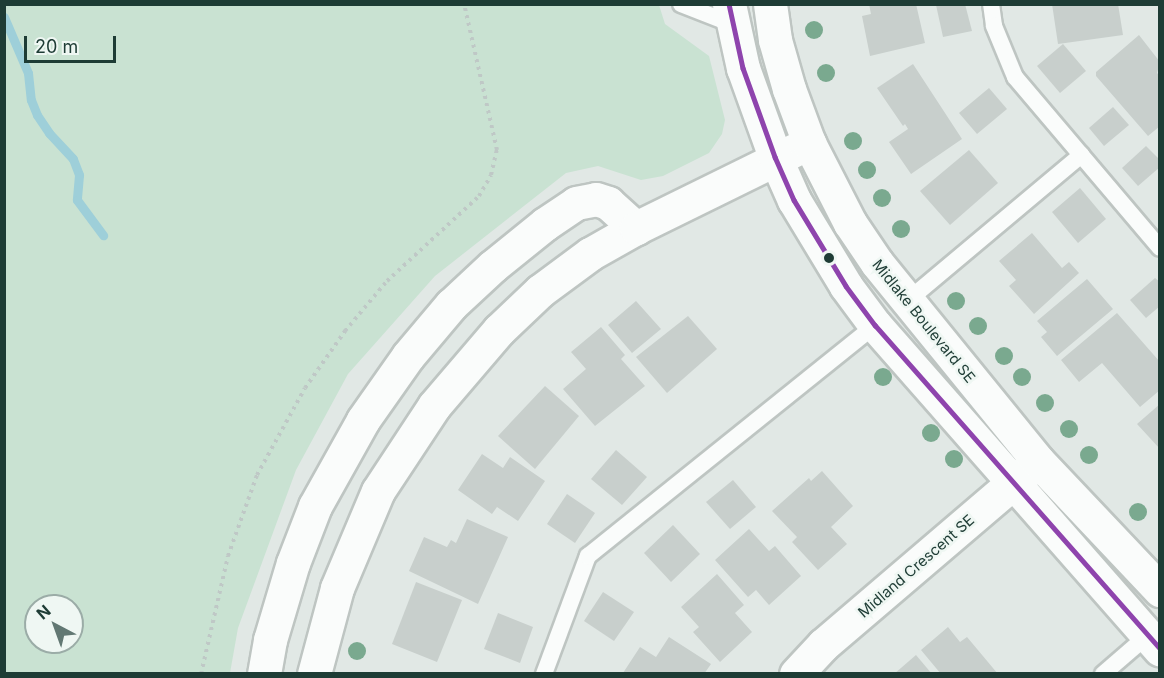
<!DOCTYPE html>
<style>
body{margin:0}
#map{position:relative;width:1164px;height:678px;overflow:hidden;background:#e1e8e5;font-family:Inter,sans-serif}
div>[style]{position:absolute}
.green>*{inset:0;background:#c9e2d2}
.stream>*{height:9px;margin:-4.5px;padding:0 4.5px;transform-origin:4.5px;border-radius:4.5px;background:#9ecfd9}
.building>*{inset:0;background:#c8cfcc}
.path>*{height:4px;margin-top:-2px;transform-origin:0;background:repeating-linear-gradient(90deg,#bfc8c6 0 3px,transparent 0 7.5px)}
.roads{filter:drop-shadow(2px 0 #bec5c2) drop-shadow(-2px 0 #bec5c2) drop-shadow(0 2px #bec5c2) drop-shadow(0 -2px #bec5c2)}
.service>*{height:16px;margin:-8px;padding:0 8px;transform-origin:8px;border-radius:8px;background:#fafcfb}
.minor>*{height:33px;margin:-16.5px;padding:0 16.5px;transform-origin:16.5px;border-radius:16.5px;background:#fafcfb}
.tertiary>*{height:33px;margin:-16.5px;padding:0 16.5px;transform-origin:16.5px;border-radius:16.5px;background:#fafcfb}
.bus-1>*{height:4.5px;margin:-2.25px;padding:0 2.25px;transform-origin:2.25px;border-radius:2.25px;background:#8e44ad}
.trees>*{width:18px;height:18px;margin:-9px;border-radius:50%;background:#7aa98f}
.dots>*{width:16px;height:16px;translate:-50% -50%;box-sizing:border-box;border:3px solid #eff7f3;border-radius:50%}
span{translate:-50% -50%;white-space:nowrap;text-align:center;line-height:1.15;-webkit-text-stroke:5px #eff7f3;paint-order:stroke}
.street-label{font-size:15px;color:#1e3c35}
.frame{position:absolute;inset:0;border:6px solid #1e3c35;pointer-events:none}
.north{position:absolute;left:24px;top:594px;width:60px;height:60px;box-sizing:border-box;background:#eff7f3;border:2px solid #9baca7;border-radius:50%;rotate:319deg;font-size:16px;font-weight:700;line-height:24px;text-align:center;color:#1e3c35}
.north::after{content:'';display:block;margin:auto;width:21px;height:27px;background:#627873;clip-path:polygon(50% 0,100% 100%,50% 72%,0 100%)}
.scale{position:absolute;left:24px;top:36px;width:92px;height:27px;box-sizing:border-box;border:3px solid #1e3c35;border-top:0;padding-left:8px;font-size:18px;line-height:21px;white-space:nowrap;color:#1e3c35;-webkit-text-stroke:4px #eff7f3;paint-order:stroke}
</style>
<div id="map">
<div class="green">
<div style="clip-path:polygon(evenodd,4px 5px,659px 5px,665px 24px,709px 56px,725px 120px,722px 134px,709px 153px,663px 176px,641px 180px,598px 166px,566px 173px,435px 276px,348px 374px,296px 470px,238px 628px,230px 673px,5px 673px,4px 5px,36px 606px,72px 606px,72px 642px,36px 642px,36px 606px)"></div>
</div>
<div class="stream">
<div style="left:4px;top:17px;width:61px;rotate:66.8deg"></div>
<div style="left:28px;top:73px;width:27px;rotate:84deg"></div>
<div style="left:31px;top:100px;width:16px;rotate:68deg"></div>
<div style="left:37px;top:115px;width:22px;rotate:56deg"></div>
<div style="left:49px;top:133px;width:35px;rotate:47deg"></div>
<div style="left:73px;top:159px;width:17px;rotate:69deg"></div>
<div style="left:79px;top:175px;width:25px;rotate:95deg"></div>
<div style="left:77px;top:200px;width:44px;rotate:53.4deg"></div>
</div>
<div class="building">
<div style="clip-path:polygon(869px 4px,916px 4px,925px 43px,870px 56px,862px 16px,871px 14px)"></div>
<div style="clip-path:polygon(965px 4px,972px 31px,943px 37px,936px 5px)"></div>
<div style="clip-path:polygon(1052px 4px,1118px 4px,1123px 35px,1058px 44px)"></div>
<div style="clip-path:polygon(1139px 35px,1160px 62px,1157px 73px,1160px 76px,1160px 126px,1148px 136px,1096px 76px,1096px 72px)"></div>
<div style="clip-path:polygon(1063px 44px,1086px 71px,1060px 93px,1037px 66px)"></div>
<div style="clip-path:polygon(913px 64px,962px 139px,911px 174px,889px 142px,908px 129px,905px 124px,903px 126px,877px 88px)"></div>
<div style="clip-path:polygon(989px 88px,1007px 109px,977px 134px,959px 113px)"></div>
<div style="clip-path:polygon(1113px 107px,1129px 125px,1104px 146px,1089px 128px)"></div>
<div style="clip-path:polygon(1146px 146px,1160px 160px,1160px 167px,1138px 186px,1122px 168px)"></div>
<div style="clip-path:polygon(969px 150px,998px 183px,950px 225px,920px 191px)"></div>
<div style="clip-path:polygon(1080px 188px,1106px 219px,1078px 243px,1052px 212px)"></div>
<div style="clip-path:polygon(1032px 233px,1062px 268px,1069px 262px,1079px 273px,1034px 314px,1009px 286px,1016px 280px,999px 261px)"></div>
<div style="clip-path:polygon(1155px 278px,1160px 282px,1160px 306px,1146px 318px,1130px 300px)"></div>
<div style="clip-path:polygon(1087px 279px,1113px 309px,1057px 356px,1041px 337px,1047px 332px,1037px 321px)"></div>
<div style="clip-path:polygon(636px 301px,661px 329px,632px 353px,608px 325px)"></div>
<div style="clip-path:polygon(1117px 313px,1160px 362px,1160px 390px,1140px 407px,1102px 363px,1079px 382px,1061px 360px)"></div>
<div style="clip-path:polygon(688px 316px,717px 349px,667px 393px,636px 357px)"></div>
<div style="clip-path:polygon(601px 327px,625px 355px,621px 359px,645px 386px,595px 426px,563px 389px,586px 369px,571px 352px)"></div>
<div style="clip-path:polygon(545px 386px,579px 416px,535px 469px,498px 436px)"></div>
<div style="clip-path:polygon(1160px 404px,1160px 449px,1137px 424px)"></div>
<div style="clip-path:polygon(616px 450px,647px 477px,622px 505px,591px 479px)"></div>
<div style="clip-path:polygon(482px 454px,503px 468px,510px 457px,545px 481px,518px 521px,497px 507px,492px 514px,458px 490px)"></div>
<div style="clip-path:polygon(822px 471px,853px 506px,831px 527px,847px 544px,818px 570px,792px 542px,797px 537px,772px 511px,809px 478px,811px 481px)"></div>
<div style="clip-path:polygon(733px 480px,756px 507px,730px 529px,706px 502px)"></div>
<div style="clip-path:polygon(567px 494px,595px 513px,575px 543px,547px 524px)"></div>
<div style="clip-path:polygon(467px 519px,508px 537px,478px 604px,409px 571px,424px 537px,447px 547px,451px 540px,456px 543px)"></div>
<div style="clip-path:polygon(673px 525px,700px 554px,671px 582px,644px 553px)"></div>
<div style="clip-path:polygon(749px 529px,769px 551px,775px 546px,801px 576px,769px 605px,756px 590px,748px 597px,715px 560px)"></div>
<div style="clip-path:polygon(717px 574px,744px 605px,735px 613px,752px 632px,720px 662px,693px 632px,699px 627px,681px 607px)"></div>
<div style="clip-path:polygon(416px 582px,462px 600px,437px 662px,392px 644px)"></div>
<div style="clip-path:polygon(603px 592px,634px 612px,614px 641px,584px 621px)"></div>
<div style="clip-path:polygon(498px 613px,533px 627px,520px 663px,484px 649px)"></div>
<div style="clip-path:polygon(948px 627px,960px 642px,967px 637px,998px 674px,941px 674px,921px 650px)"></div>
<div style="clip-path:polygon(669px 637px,711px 664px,704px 674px,623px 673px,640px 647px,656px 657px)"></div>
<div style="clip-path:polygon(916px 655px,932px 674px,894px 674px)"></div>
</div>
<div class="path">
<div style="left:201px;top:674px;width:121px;rotate:-77.1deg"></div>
<div style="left:228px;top:556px;width:86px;rotate:-70.3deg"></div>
<div style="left:257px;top:475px;width:99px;rotate:-61.1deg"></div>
<div style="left:305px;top:388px;width:70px;rotate:-54.9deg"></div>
<div style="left:345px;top:331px;width:65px;rotate:-50deg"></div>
<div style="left:387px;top:281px;width:125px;rotate:-42.7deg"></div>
<div style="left:479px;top:196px;width:24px;rotate:-60deg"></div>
<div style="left:491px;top:175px;width:26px;rotate:-77deg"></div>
<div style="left:497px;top:150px;width:150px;rotate:-102.7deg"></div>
</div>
<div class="roads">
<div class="service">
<div style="left:681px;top:4px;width:55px;rotate:21.4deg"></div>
<div style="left:991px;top:4px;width:22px;rotate:82deg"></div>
<div style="left:994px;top:26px;width:55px;rotate:67.6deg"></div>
<div style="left:1015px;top:77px;width:224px;rotate:49.7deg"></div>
<div style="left:906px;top:302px;width:229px;rotate:-40deg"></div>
<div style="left:544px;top:674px;width:126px;rotate:-69.6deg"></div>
<div style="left:588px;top:556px;width:368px;rotate:-38.8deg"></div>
<div style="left:1103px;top:674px;width:58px;rotate:-40.8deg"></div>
</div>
<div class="minor">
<div style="left:264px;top:674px;width:35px;rotate:-80deg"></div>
<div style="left:270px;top:640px;width:80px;rotate:-73.4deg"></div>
<div style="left:293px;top:563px;width:61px;rotate:-68.9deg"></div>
<div style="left:315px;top:506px;width:98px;rotate:-60.8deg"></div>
<div style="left:363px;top:420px;width:78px;rotate:-54.9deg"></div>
<div style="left:408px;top:356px;width:67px;rotate:-49.9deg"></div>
<div style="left:451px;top:305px;width:57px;rotate:-42.9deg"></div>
<div style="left:493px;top:266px;width:67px;rotate:-38.9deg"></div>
<div style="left:545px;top:224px;width:37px;rotate:-34deg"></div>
<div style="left:576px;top:203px;width:20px;rotate:-11deg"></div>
<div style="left:596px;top:199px;width:13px;rotate:18deg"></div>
<div style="left:608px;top:203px;width:38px;rotate:42deg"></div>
<div style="left:314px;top:674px;width:89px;rotate:-75deg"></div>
<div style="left:337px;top:588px;width:105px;rotate:-67.1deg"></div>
<div style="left:378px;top:491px;width:102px;rotate:-56.6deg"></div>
<div style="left:434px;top:406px;width:100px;rotate:-49.5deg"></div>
<div style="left:499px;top:330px;width:57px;rotate:-43.6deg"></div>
<div style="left:540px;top:291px;width:62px;rotate:-36.5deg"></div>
<div style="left:590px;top:254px;width:53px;rotate:-29.5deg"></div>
<div style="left:636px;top:228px;width:193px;rotate:-26.2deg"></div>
<div style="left:796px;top:674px;width:40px;rotate:-47deg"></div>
<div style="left:823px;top:645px;width:277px;rotate:-40.5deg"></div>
</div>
<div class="tertiary">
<div style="left:729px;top:4px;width:66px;rotate:77.7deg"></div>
<div style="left:743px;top:68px;width:95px;rotate:70.2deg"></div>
<div style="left:775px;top:157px;width:47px;rotate:66.2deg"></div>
<div style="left:794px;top:200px;width:100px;rotate:58.8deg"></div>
<div style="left:846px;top:286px;width:49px;rotate:53.4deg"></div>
<div style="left:875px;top:325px;width:432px;rotate:48.7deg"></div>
<div style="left:770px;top:4px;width:36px;rotate:82deg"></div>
<div style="left:775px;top:40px;width:51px;rotate:74.1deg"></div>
<div style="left:789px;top:89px;width:58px;rotate:69.7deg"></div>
<div style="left:809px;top:143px;width:90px;rotate:62.9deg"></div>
<div style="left:850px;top:223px;width:48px;rotate:56deg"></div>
<div style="left:877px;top:263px;width:255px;rotate:50.9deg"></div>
<div style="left:1038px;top:461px;width:178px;rotate:46.6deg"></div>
</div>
</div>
<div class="bus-1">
<div style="left:729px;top:4px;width:66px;rotate:77.7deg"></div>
<div style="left:743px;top:68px;width:95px;rotate:70.2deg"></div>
<div style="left:775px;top:157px;width:47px;rotate:66.2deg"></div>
<div style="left:794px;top:200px;width:100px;rotate:58.8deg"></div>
<div style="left:846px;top:286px;width:49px;rotate:53.4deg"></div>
<div style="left:875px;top:325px;width:431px;rotate:48.6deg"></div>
</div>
<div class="trees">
<div style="left:814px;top:30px"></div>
<div style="left:826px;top:73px"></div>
<div style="left:853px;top:141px"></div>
<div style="left:867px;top:170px"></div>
<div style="left:882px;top:198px"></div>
<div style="left:901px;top:229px"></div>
<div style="left:956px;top:301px"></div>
<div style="left:978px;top:326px"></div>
<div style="left:1004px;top:356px"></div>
<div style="left:883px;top:377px"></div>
<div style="left:1022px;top:377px"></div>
<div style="left:1045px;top:403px"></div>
<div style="left:1069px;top:429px"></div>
<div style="left:931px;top:433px"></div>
<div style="left:1089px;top:455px"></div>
<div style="left:954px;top:459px"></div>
<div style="left:1138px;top:512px"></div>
<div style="left:357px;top:651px"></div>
</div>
<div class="dots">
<div style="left:829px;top:258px;background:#1e3c35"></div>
</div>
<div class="street-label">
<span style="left:924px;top:321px;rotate:51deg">Midlake Boulevard SE</span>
<span style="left:916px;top:566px;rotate:-41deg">Midland Crescent SE</span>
</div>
<div class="frame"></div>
<div class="north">N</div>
<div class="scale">20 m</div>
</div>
